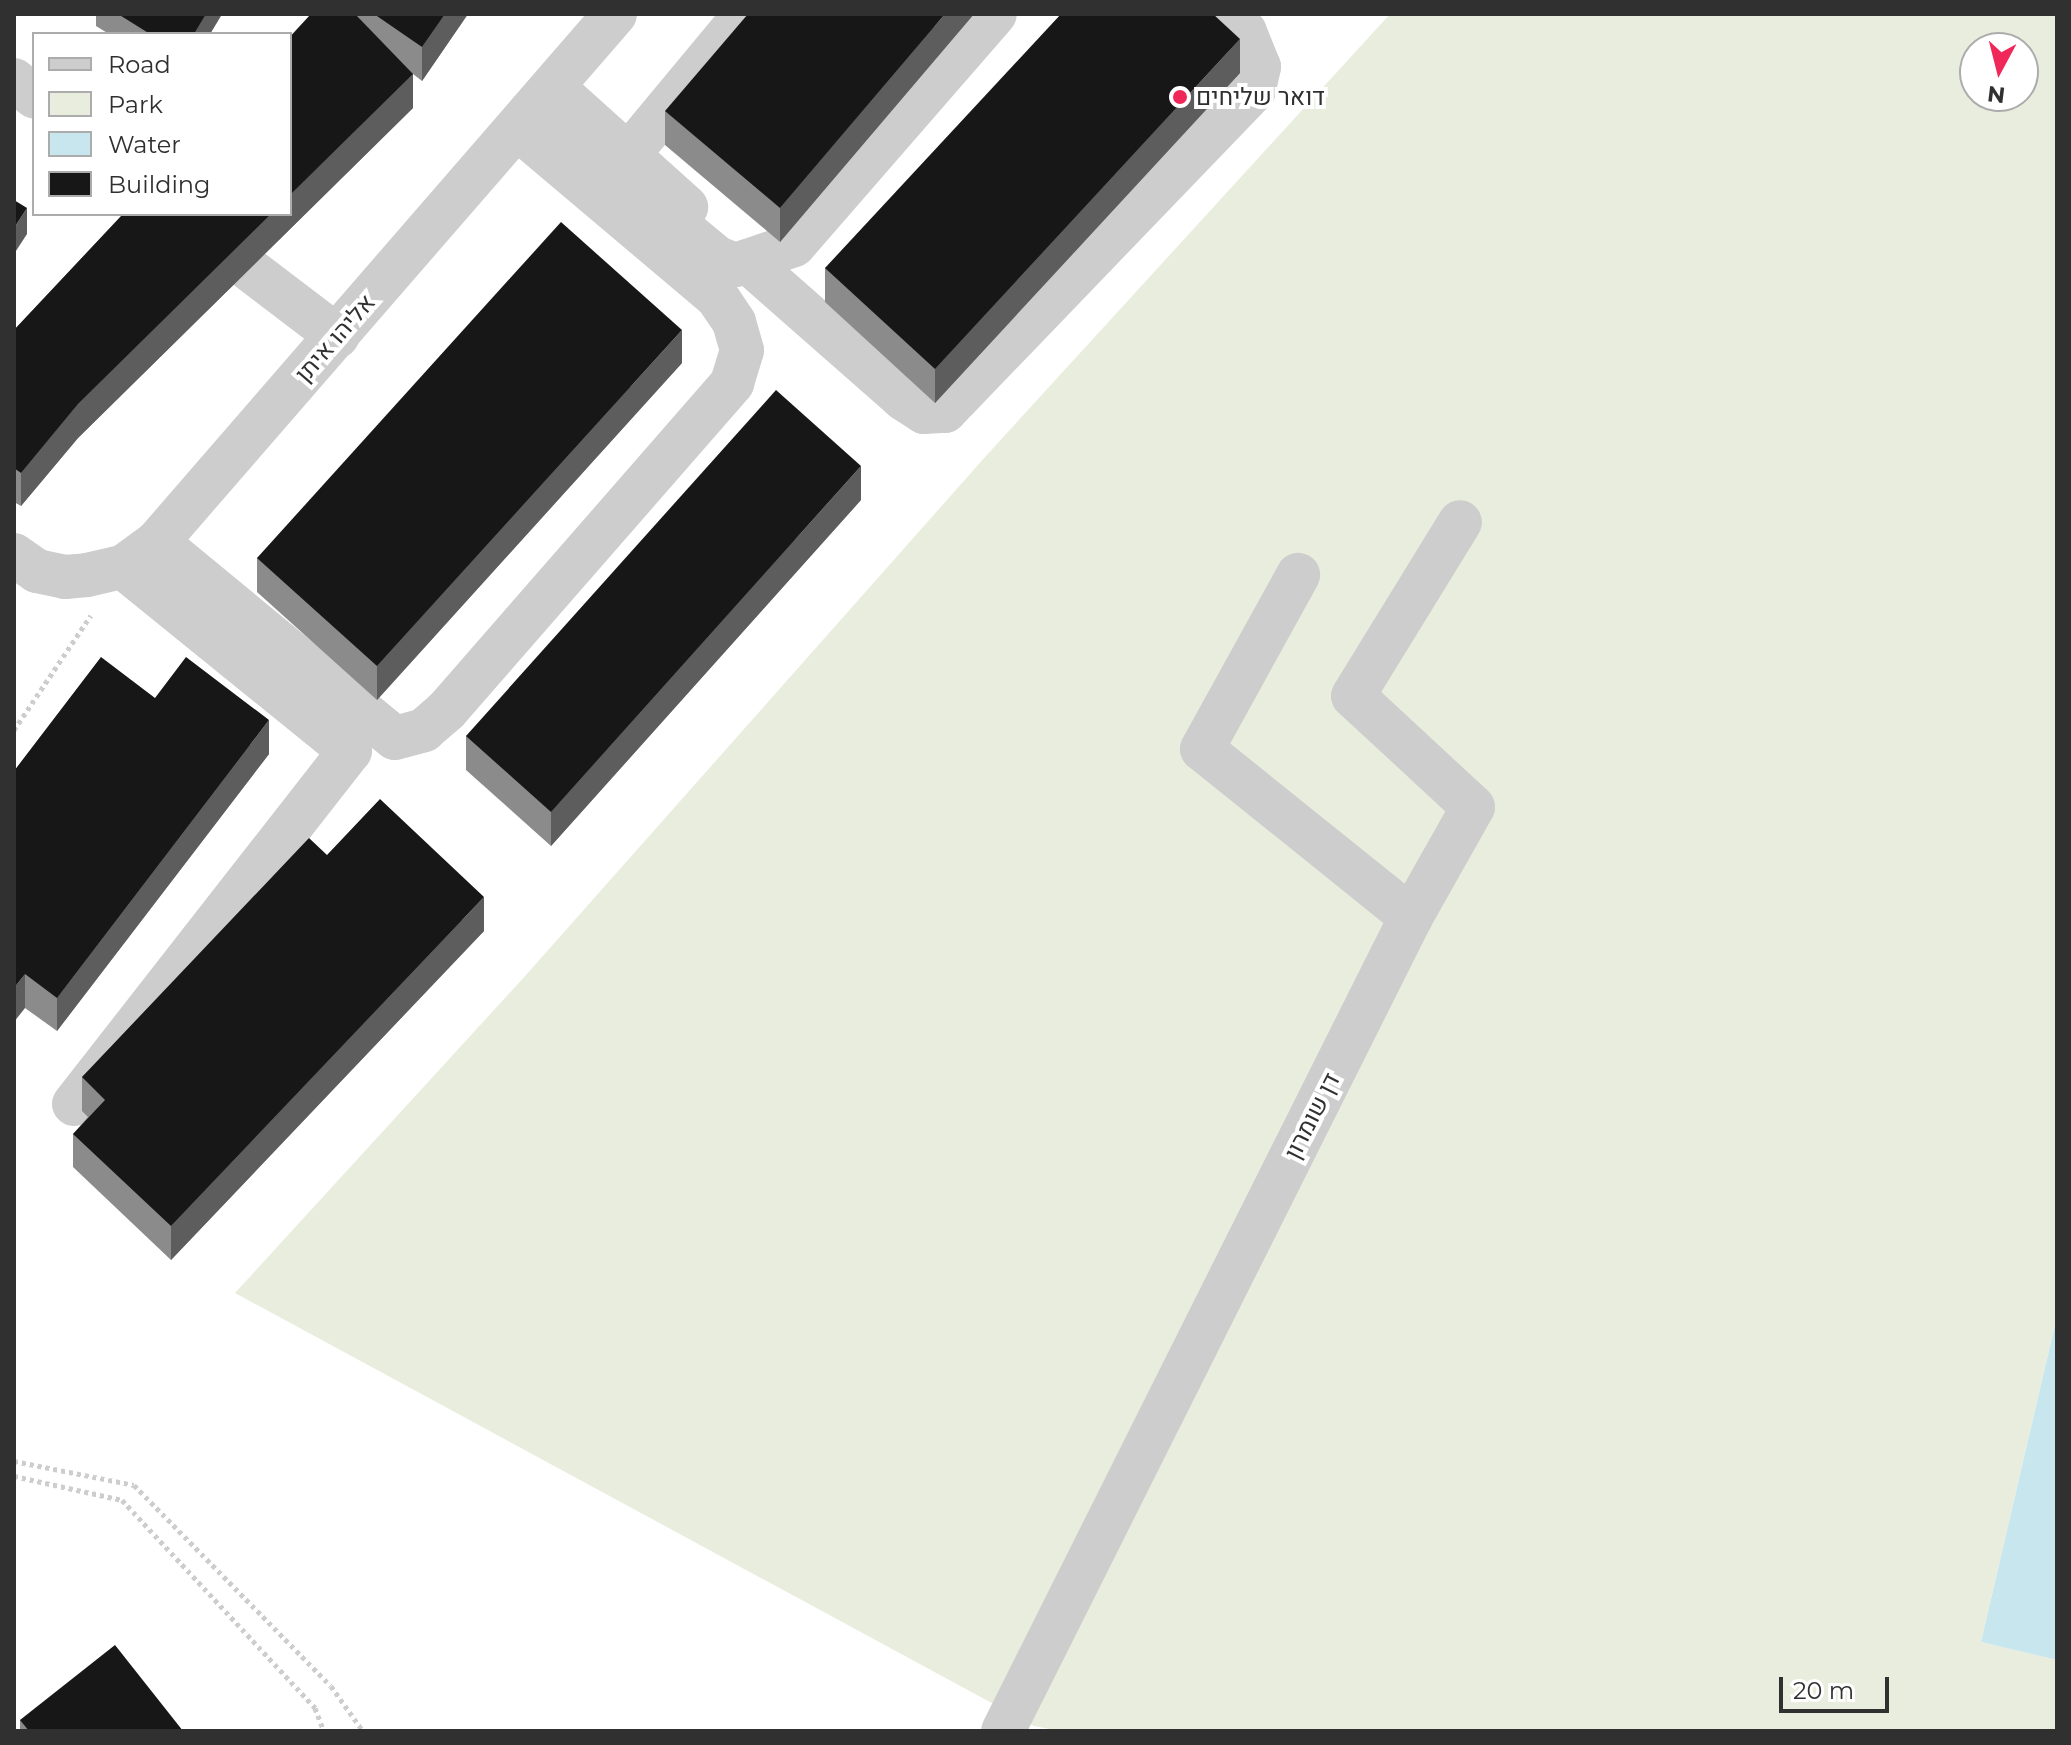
<!DOCTYPE html>
<meta charset="utf-8">
<style>
body{margin:0}
#map{position:relative;width:2071px;height:1745px;overflow:hidden;background:#fff;font-family:Montserrat,Heebo,sans-serif}
div>[style]{position:absolute}
.green>*{inset:0;background:#e9eddd}
.water>*{inset:0;background:#c8e6ee}
.path>*{height:5px;margin-top:-2.5px;transform-origin:0;background:repeating-linear-gradient(90deg,#cdcdcd 0 4px,transparent 0 8px)}
.minor>*{height:44px;margin:-22px;padding:0 22px;transform-origin:22px;border-radius:22px;background:#cdcdcd}
.minor-bridge>*{height:44px;margin:-22px;padding:0 22px;transform-origin:22px;border-radius:22px;background:#cdcdcd}
.wall>*{inset:0;background:#8b8b8b}
.shaded-wall>*{inset:0;background:#5d5d5d}
.building>*{inset:0;background:#171717}
.dots>*{width:22px;height:22px;translate:-50% -50%;box-sizing:border-box;border:4px solid #fff;border-radius:50%}
span{translate:-50% -50%;white-space:nowrap;text-align:center;line-height:1.15;-webkit-text-stroke:8px #fff;paint-order:stroke}
.poi-label{font-size:24px;color:#303030}
.left{translate:0 -50%;text-align:left}
.street-label{font-size:24px;color:#303030}
.frame{position:absolute;inset:0;border:16px solid #303030;pointer-events:none}
.legend{position:absolute;left:32px;top:32px;width:260px;height:184px;box-sizing:border-box;background:#fff;border:2px solid #acacac;margin:0;padding:10px 14px;list-style:none;font-size:24px;color:#303030}
.legend li{display:flex;align-items:center;gap:16px;height:40px}
.legend b{width:40px;border:2px solid #acacac}
.north{position:absolute;left:1959px;top:32px;width:80px;height:80px;box-sizing:border-box;background:#fff;border:2px solid #acacac;border-radius:50%;rotate:187deg;font-size:22px;font-weight:700;line-height:32px;text-align:center;color:#303030}
.north::after{content:'';display:block;margin:auto;width:28px;height:36px;background:#f0285a;clip-path:polygon(50% 0,100% 100%,50% 72%,0 100%)}
.scale{position:absolute;left:1779px;top:1677px;width:110px;height:36px;box-sizing:border-box;border:4px solid #303030;border-top:0;padding-left:10px;font-size:24px;line-height:28px;white-space:nowrap;color:#303030;-webkit-text-stroke:6px #fff;paint-order:stroke}
</style>
<div id="map">
<div class="green">
<div style="clip-path:polygon(evenodd,1390px 14px,2057px 14px,2057px 1316px,1981px 1642px,2057px 1660px,2057px 1731px,1061px 1731px,1034px 1726px,235px 1293px,526px 975px,985px 457px,1390px 14px,1975px 48px,2023px 48px,2023px 96px,1975px 96px,1975px 48px)"></div>
</div>
<div class="water">
<div style="clip-path:polygon(2057px 1316px,2057px 1660px,1981px 1642px)"></div>
</div>
<div class="path">
<div style="left:14px;top:730px;width:138px;rotate:-56.2deg"></div>
<div style="left:14px;top:1461px;width:122px;rotate:11.3deg"></div>
<div style="left:134px;top:1485px;width:281px;rotate:45.6deg"></div>
<div style="left:331px;top:1686px;width:55px;rotate:54.6deg"></div>
<div style="left:14px;top:1476px;width:111px;rotate:12.5deg"></div>
<div style="left:122px;top:1500px;width:284px;rotate:47.1deg"></div>
<div style="left:315px;top:1708px;width:25px;rotate:69deg"></div>
</div>
<div class="minor">
<div style="left:14px;top:80px;width:26px;rotate:39deg"></div>
<div style="left:554px;top:88px;width:178px;rotate:42deg"></div>
<div style="left:628px;top:155px;width:183px;rotate:-50.3deg"></div>
<div style="left:747px;top:261px;width:209px;rotate:41.3deg"></div>
<div style="left:904px;top:399px;width:24px;rotate:33deg"></div>
<div style="left:924px;top:412px;width:21px;rotate:-3deg"></div>
<div style="left:945px;top:411px;width:446px;rotate:-46.1deg"></div>
<div style="left:1254px;top:90px;width:24px;rotate:-78deg"></div>
<div style="left:1259px;top:67px;width:38px;rotate:-112deg"></div>
<div style="left:1245px;top:32px;width:28px;rotate:-141deg"></div>
<div style="left:249px;top:269px;width:111px;rotate:37.3deg"></div>
<div style="left:157px;top:542px;width:308px;rotate:39.5deg"></div>
<div style="left:395px;top:738px;width:30px;rotate:-15deg"></div>
<div style="left:424px;top:730px;width:30px;rotate:-41deg"></div>
<div style="left:447px;top:710px;width:434px;rotate:-48.9deg"></div>
<div style="left:732px;top:383px;width:34px;rotate:-73deg"></div>
<div style="left:742px;top:350px;width:29px;rotate:-106deg"></div>
<div style="left:734px;top:322px;width:30px;rotate:-124deg"></div>
<div style="left:717px;top:297px;width:260px;rotate:-139.8deg"></div>
<div style="left:14px;top:555px;width:28px;rotate:35deg"></div>
<div style="left:37px;top:571px;width:29px;rotate:12deg"></div>
<div style="left:65px;top:577px;width:22px;rotate:-5deg"></div>
<div style="left:87px;top:575px;width:37px;rotate:-13deg"></div>
<div style="left:123px;top:567px;width:42px;rotate:-36.3deg"></div>
<div style="left:157px;top:542px;width:699px;rotate:-49.06deg"></div>
<div style="left:1411px;top:917px;width:126px;rotate:-60.6deg"></div>
<div style="left:1473px;top:807px;width:163px;rotate:-137.2deg"></div>
<div style="left:1353px;top:696px;width:204px;rotate:-58.4deg"></div>
<div style="left:74px;top:1104px;width:448px;rotate:-52deg"></div>
<div style="left:350px;top:751px;width:292px;rotate:-141deg"></div>
<div style="left:1003px;top:1731px;width:911px;rotate:-63.38deg"></div>
<div style="left:1411px;top:917px;width:268px;rotate:-141.2deg"></div>
<div style="left:1202px;top:749px;width:199px;rotate:-61.1deg"></div>
</div>
<div class="minor-bridge">
<div style="left:536px;top:108px;width:235px;rotate:39.6deg"></div>
<div style="left:717px;top:258px;width:20px;rotate:20deg"></div>
<div style="left:736px;top:265px;width:61px;rotate:-19deg"></div>
<div style="left:794px;top:245px;width:306px;rotate:-49deg"></div>
</div>
<div class="wall">
<div style="clip-path:polygon(96px 14px,222px 14px,210px 34px,109px 34px,96px 26px)"></div>
<div style="clip-path:polygon(311px 14px,468px 14px,422px 81px,413px 74px,413px 108px,78px 438px,21px 506px,14px 502px,14px 330px)"></div>
<div style="clip-path:polygon(974px 14px,780px 242px,665px 145px,665px 111px)"></div>
<div style="clip-path:polygon(1240px 73px,935px 403px,825px 302px,825px 268px)"></div>
<div style="clip-path:polygon(682px 363px,377px 700px,257px 592px,257px 558px)"></div>
<div style="clip-path:polygon(861px 500px,551px 846px,466px 770px,466px 736px)"></div>
<div style="clip-path:polygon(155px 698px,269px 754px,57px 1031px,25px 1008px,14px 771px)"></div>
<div style="clip-path:polygon(327px 855px,484px 931px,171px 1260px,73px 1167px,73px 1134px,88px 1117px,82px 1111px,82px 1077px)"></div>
<div style="clip-path:polygon(20px 1720px,183px 1731px,20px 1731px)"></div>
</div>
<div class="shaded-wall">
<div style="clip-path:polygon(206px 14px,222px 14px,210px 34px,194px 34px)"></div>
<div style="clip-path:polygon(445px 14px,468px 14px,422px 81px,422px 47px)"></div>
<div style="clip-path:polygon(945px 14px,974px 14px,780px 242px,780px 208px)"></div>
<div style="clip-path:polygon(1240px 39px,1240px 73px,935px 403px,935px 369px)"></div>
<div style="clip-path:polygon(413px 74px,413px 108px,78px 438px,21px 506px,21px 473px,78px 404px,271px 214px,290px 214px,290px 195px)"></div>
<div style="clip-path:polygon(27px 208px,27px 234px,14px 254px,14px 228px)"></div>
<div style="clip-path:polygon(682px 330px,682px 363px,377px 700px,377px 666px)"></div>
<div style="clip-path:polygon(861px 466px,861px 500px,551px 846px,551px 812px)"></div>
<div style="clip-path:polygon(269px 720px,269px 754px,57px 1031px,57px 998px)"></div>
<div style="clip-path:polygon(484px 897px,484px 931px,171px 1260px,171px 1226px)"></div>
<div style="clip-path:polygon(25px 974px,25px 1008px,14px 1022px,14px 988px)"></div>
</div>
<div class="building">
<div style="clip-path:polygon(118px 14px,206px 14px,194px 34px,150px 34px)"></div>
<div style="clip-path:polygon(311px 14px,355px 14px,413px 74px,290px 195px,290px 37px)"></div>
<div style="clip-path:polygon(374px 14px,445px 14px,422px 47px)"></div>
<div style="clip-path:polygon(748px 14px,945px 14px,780px 208px,665px 111px)"></div>
<div style="clip-path:polygon(1061px 14px,1213px 14px,1240px 39px,935px 369px,825px 268px)"></div>
<div style="clip-path:polygon(14px 200px,27px 208px,14px 228px)"></div>
<div style="clip-path:polygon(123px 214px,271px 214px,78px 404px,21px 473px,14px 468px,14px 330px)"></div>
<div style="clip-path:polygon(561px 222px,682px 330px,377px 666px,257px 558px)"></div>
<div style="clip-path:polygon(776px 390px,861px 466px,551px 812px,466px 736px)"></div>
<div style="clip-path:polygon(101px 657px,155px 698px,186px 657px,269px 720px,57px 998px,25px 974px,14px 988px,14px 771px)"></div>
<div style="clip-path:polygon(380px 799px,484px 897px,171px 1226px,73px 1134px,105px 1100px,82px 1077px,309px 838px,327px 855px)"></div>
<div style="clip-path:polygon(115px 1645px,183px 1731px,29px 1731px,20px 1720px)"></div>
</div>
<div class="dots">
<div style="left:1180px;top:97px;background:#f0285a"></div>
</div>
<div class="poi-label">
<span class="left" style="left:1196px;top:97px">דואר שליחים</span>
</div>
<div class="street-label">
<span style="left:335px;top:338px;rotate:-49deg">אליהו איתן</span>
<span style="left:1312px;top:1116px;rotate:-63deg">דן שומרון</span>
</div>
<div class="frame"></div>
<ul class="legend">
<li><b style="height:10px;background:#cdcdcd"></b>Road</li>
<li><b style="height:22px;background:#e9eddd"></b>Park</li>
<li><b style="height:22px;background:#c8e6ee"></b>Water</li>
<li><b style="height:22px;background:#171717"></b>Building</li>
</ul>
<div class="north">N</div>
<div class="scale">20 m</div>
</div>
